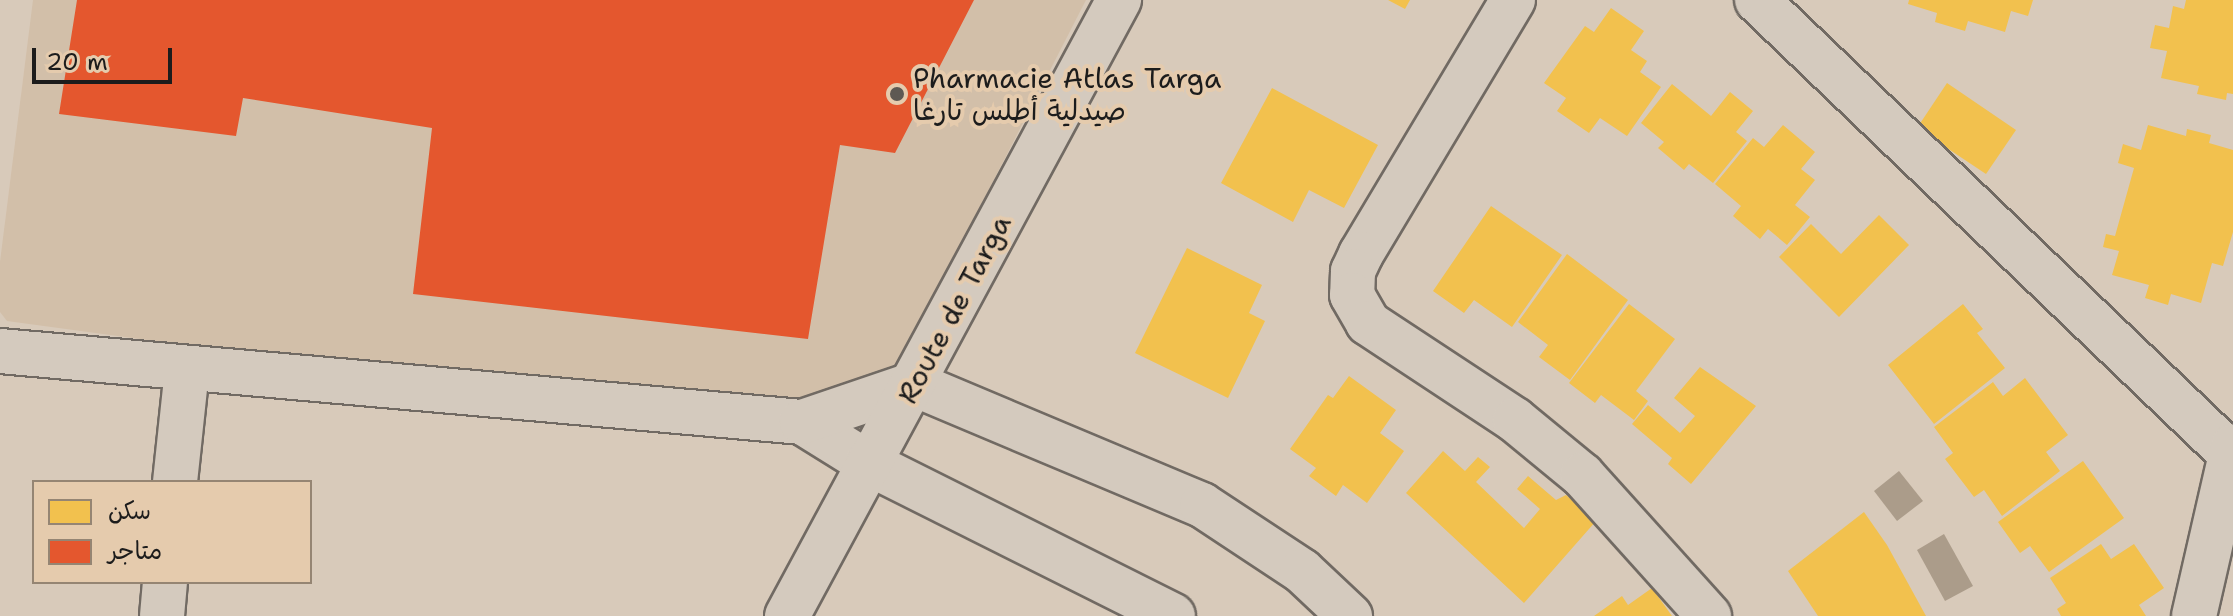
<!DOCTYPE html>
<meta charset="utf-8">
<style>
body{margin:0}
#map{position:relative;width:2233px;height:616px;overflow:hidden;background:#d8caba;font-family:"Shantell Sans","Playpen Sans Arabic",sans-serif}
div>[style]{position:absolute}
.built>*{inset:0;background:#d2bfa9}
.water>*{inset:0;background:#ab9c8a}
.homes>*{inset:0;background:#f2c14e}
.shops>*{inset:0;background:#e4572e}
.roads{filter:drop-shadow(2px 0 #716a63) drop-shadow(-2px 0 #716a63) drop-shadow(0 2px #716a63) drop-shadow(0 -2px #716a63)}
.minor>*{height:44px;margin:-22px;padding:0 22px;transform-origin:22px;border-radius:22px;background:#d4cabe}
.tertiary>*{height:44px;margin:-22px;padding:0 22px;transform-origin:22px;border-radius:22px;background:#d4cabe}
.secondary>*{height:44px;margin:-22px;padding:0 22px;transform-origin:22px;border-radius:22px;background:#d4cabe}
.dots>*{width:22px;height:22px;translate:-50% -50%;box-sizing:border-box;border:4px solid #e5cbad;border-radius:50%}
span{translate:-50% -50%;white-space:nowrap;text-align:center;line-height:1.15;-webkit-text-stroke:8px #e5cbad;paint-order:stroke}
.poi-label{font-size:28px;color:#1c1c1c}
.left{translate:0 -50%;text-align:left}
.street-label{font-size:28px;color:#1c1c1c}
.legend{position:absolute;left:32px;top:480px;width:280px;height:104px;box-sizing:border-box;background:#e5cbad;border:2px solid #958573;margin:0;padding:10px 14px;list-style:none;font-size:24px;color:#1c1c1c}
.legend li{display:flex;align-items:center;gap:16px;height:40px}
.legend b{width:40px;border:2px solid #958573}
.scale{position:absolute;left:32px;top:48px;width:140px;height:36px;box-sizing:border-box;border:4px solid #1c1c1c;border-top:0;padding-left:10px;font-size:24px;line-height:28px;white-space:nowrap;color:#1c1c1c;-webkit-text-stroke:6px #e5cbad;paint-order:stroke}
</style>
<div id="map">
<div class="built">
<div style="clip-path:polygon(33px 0,1086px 0,862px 437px,7px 321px,0 312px,0 262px)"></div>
</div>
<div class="water">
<div style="clip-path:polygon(1899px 471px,1923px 501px,1897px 521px,1874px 491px)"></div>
<div style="clip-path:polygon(1944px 534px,1973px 586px,1945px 601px,1917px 550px)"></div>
</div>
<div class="homes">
<div style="clip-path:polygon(1388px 0,1410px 0,1405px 9px)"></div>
<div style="clip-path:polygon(1909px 0,2033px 0,2028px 16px,2011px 11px,2005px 32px,1968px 21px,1965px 31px,1935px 22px,1937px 13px,1908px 4px)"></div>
<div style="clip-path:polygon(2186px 0,2233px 0,2233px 94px,2227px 93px,2226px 100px,2197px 94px,2199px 86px,2161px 78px,2167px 51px,2150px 48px,2155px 25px,2169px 28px,2173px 6px,2184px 9px)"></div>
<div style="clip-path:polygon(1611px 8px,1644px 31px,1631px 50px,1647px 61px,1640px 72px,1661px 87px,1627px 136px,1600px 118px,1589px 133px,1557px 111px,1566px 98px,1544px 83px,1585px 26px,1594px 32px)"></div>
<div style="clip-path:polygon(1947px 83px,2016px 130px,1986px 174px,1917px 128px)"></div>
<div style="clip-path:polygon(1672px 84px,1711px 116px,1730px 92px,1753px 111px,1736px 132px,1747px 141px,1713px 183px,1689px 164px,1684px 170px,1658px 148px,1664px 142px,1641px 123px)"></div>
<div style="clip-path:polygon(1272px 88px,1378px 145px,1344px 208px,1309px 190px,1293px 222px,1221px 183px)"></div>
<div style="clip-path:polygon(1783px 125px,1815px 152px,1801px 169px,1815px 180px,1795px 205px,1810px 217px,1787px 245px,1768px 229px,1760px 239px,1733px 216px,1741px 206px,1715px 184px,1753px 138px,1764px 147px)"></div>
<div style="clip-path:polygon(2148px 125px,2186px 136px,2187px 129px,2211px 135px,2209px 143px,2233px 150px,2233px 232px,2223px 266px,2212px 263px,2201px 303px,2171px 294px,2168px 305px,2145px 298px,2149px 285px,2112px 275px,2119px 251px,2103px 247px,2106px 234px,2115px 236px,2134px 168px,2118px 163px,2123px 144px,2141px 150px)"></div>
<div style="clip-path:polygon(1491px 206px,1562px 255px,1512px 327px,1474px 300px,1464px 313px,1433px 291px)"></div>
<div style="clip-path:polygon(1879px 215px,1909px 245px,1839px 317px,1779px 257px,1811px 224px,1841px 254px)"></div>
<div style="clip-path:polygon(1187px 248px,1262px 285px,1249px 313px,1265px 321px,1228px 398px,1135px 353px)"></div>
<div style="clip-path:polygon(1567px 254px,1628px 300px,1570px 380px,1539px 357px,1548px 345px,1518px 322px)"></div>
<div style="clip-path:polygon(1629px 304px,1675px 339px,1636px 391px,1648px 401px,1634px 420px,1601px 395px,1595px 403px,1569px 383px)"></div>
<div style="clip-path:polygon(1963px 304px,1983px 329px,1977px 333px,2005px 368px,1934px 424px,1888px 365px)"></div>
<div style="clip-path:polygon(1700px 367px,1756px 406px,1691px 484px,1668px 464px,1672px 458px,1632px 424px,1648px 405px,1680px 433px,1695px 416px,1674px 398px)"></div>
<div style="clip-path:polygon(1349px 376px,1396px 410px,1380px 433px,1404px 451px,1367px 503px,1343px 485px,1336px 496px,1309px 476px,1316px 468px,1290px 449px,1328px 395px,1333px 398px)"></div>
<div style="clip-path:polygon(2025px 378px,2068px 435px,2046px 452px,2060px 471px,2002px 516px,1984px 490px,1974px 497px,1945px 459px,1953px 453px,1934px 427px,1993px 382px,2003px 396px)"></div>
<div style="clip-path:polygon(1443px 451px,1465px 471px,1478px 457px,1490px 467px,1476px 482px,1524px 528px,1540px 509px,1517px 489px,1528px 476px,1556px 500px,1566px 495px,1596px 521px,1524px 603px,1406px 493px)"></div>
<div style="clip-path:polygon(2083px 461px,2124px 518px,2049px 572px,2030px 546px,2020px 553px,1998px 522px)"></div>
<div style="clip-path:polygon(1864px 512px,1887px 545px,1926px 616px,1818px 616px,1788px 571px)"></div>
<div style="clip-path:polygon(2101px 544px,2111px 559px,2134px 544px,2164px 588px,2139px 605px,2146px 616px,2061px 616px,2057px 609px,2066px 603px,2050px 578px)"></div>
<div style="clip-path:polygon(1652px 588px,1672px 616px,1594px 616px,1622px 596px,1628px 605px)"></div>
</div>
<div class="shops">
<div style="clip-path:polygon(77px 0,974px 0,895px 153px,840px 145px,808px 339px,413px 294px,432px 128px,243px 98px,236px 136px,59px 114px)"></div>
</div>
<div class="roads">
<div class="minor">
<div style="left:1513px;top:0;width:296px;rotate:120.9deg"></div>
<div style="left:1361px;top:254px;width:19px;rotate:115deg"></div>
<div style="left:1353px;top:271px;width:24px;rotate:92deg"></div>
<div style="left:1352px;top:295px;width:32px;rotate:60deg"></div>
<div style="left:1368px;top:323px;width:176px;rotate:33.4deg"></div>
<div style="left:1515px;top:420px;width:87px;rotate:39.4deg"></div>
<div style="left:1582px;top:475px;width:190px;rotate:48deg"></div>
<div style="left:1757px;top:0;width:656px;rotate:43.77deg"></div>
<div style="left:175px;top:482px;width:114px;rotate:-83.9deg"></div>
<div style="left:162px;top:616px;width:34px;rotate:-85deg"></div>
<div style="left:2194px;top:616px;width:174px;rotate:-77.1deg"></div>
</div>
<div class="tertiary">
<div style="left:0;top:351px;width:805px;rotate:5.06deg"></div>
<div style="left:802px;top:422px;width:78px;rotate:31.8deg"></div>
<div style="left:868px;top:463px;width:341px;rotate:26.6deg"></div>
<div style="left:802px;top:422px;width:118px;rotate:-18.7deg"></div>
<div style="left:914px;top:384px;width:312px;rotate:22.8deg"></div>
<div style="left:1202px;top:505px;width:120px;rotate:33.4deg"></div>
<div style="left:1302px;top:571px;width:66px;rotate:43.2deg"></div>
</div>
<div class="secondary">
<div style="left:787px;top:616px;width:700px;rotate:-61.68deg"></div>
</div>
</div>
<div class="dots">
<div style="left:897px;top:94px;background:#5e5953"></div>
</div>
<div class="poi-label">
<span class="left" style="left:913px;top:94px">Pharmacie Atlas Targa<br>صيدلية أطلس تارغا</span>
</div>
<div class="street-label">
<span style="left:954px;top:309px;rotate:-62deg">Route de Targa</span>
</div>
<ul class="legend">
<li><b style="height:22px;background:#f2c14e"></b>سكن</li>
<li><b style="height:22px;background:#e4572e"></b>متاجر</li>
</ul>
<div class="scale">20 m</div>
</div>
